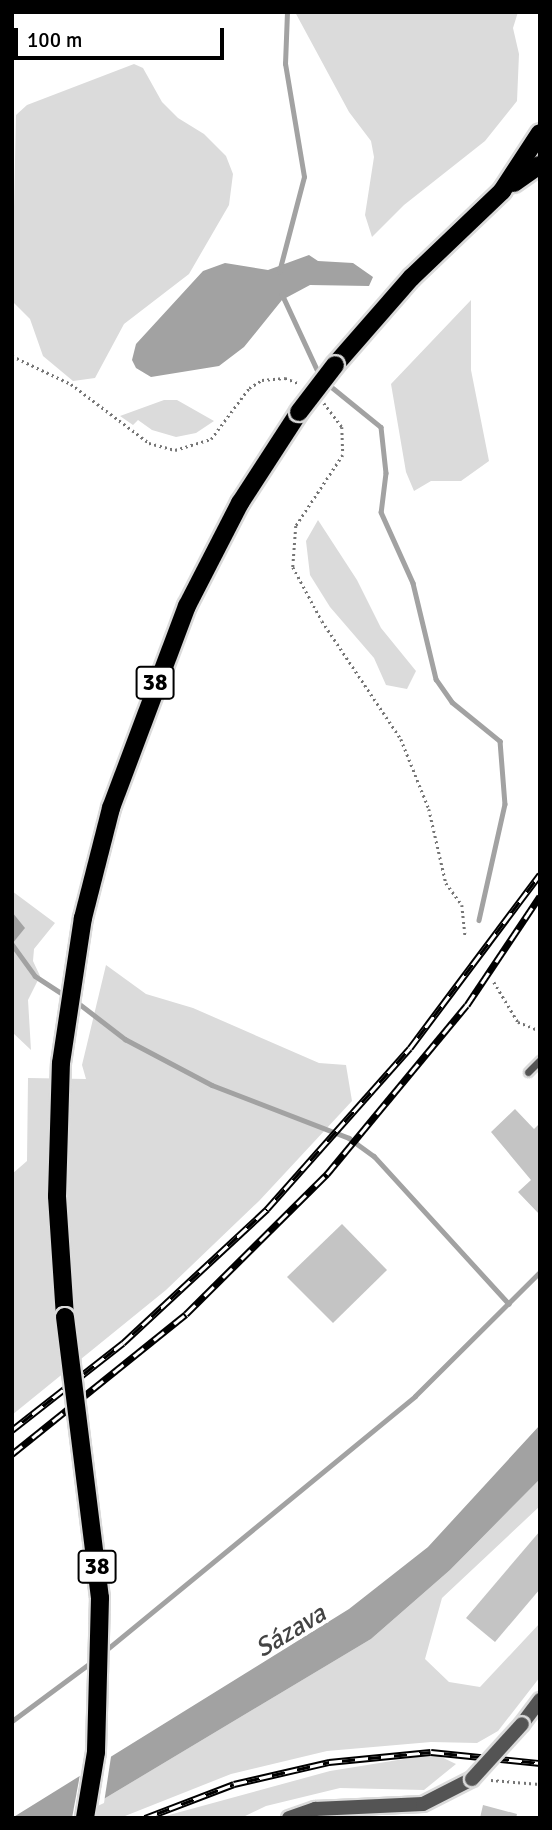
<!DOCTYPE html>
<meta charset="utf-8">
<style>
body{margin:0}
#map{position:relative;width:552px;height:1830px;overflow:hidden;background:#fff;font-family:Signika,sans-serif}
div>[style]{position:absolute}
.green>*{inset:0;background:#dbdbdb}
.water>*{inset:0;background:#a2a2a2}
.pier>*{inset:0;background:#fff}
.stream>*{height:4.5px;margin:-2.25px;padding:0 2.25px;transform-origin:2.25px;border-radius:2.25px;background:#a2a2a2}
.building>*{inset:0;background:#c4c4c4}
.path>*{height:2.5px;margin-top:-1.25px;transform-origin:0;background:repeating-linear-gradient(90deg,#767676 0 2px,transparent 0 5.5px)}
.roads{filter:drop-shadow(2px 0 #dbdbdb) drop-shadow(-2px 0 #dbdbdb) drop-shadow(0 2px #dbdbdb) drop-shadow(0 -2px #dbdbdb)}
.lane>*{height:7px;margin:-3.5px;padding:0 3.5px;transform-origin:3.5px;border-radius:3.5px;background:#545454}
.street>*{height:14px;margin:-7px;padding:0 7px;transform-origin:7px;border-radius:7px;background:#545454}
.primary>*{height:18px;margin:-9px;padding:0 9px;transform-origin:9px;border-radius:9px;background:#000}
.rail>*{height:7px;margin-top:-3.5px;transform-origin:0;background:repeating-linear-gradient(90deg,#fff 0 13px,#000 0 26px);box-sizing:border-box;border-block:2px solid #000}
.bridges{filter:drop-shadow(2px 0 #dbdbdb) drop-shadow(-2px 0 #dbdbdb) drop-shadow(0 2px #dbdbdb) drop-shadow(0 -2px #dbdbdb)}
.street-bridge>*{height:14px;margin:-7px;padding:0 7px;transform-origin:7px;border-radius:7px;background:#545454}
.primary-bridge>*{height:18px;margin:-9px;padding:0 9px;transform-origin:9px;border-radius:9px;background:#000}
span{translate:-50% -50%;white-space:nowrap;text-align:center;line-height:1.15;-webkit-text-stroke:7px #fff;paint-order:stroke}
.shield-label span{padding:2px 5px;background:#fff;border:2px solid;border-radius:5px;-webkit-text-stroke-width:0}
.shield-label{font-size:23px;color:#000;font-weight:700}
.water-label{font-size:26px;color:#434343;font-style:italic}
.frame{position:absolute;inset:0;border:14px solid #000;pointer-events:none}
.scale{position:absolute;left:14px;top:28px;width:210px;height:32px;box-sizing:border-box;border:4px solid #000;border-top:0;padding-left:9px;font-size:21px;line-height:24px;white-space:nowrap;color:#000;-webkit-text-stroke:5px #fff;paint-order:stroke}
</style>
<div id="map">
<div class="green">
<div style="clip-path:polygon(295px 12px,518px 12px,513px 28px,519px 54px,517px 101px,485px 141px,404px 205px,372px 237px,365px 215px,374px 157px,371px 141px,349px 112px)"></div>
<div style="clip-path:polygon(134px 64px,143px 68px,162px 102px,178px 118px,204px 134px,226px 156px,233px 174px,229px 205px,189px 274px,124px 324px,95px 378px,73px 381px,43px 356px,30px 319px,12px 301px,16px 115px,27px 105px)"></div>
<div style="clip-path:polygon(471px 300px,471px 370px,489px 461px,461px 481px,431px 481px,414px 491px,406px 472px,391px 384px)"></div>
<div style="clip-path:polygon(164px 400px,177px 400px,214px 421px,196px 433px,176px 437px,152px 430px,138px 420px,133px 425px,120px 416px)"></div>
<div style="clip-path:polygon(318px 520px,357px 580px,381px 628px,416px 671px,407px 689px,386px 685px,374px 658px,330px 607px,310px 575px,306px 541px)"></div>
<div style="clip-path:polygon(12px 891px,55px 923px,34px 949px,33px 961px,40px 976px,28px 1000px,31px 1050px,12px 1032px)"></div>
<div style="clip-path:polygon(106px 965px,146px 994px,193px 1008px,319px 1063px,346px 1065px,352px 1101px,259px 1201px,166px 1290px,12px 1415px,12px 1174px,27px 1161px,28px 1078px,86px 1079px,82px 1065px)"></div>
<div style="clip-path:polygon(540px 1479px,540px 1506px,442px 1598px,425px 1659px,449px 1682px,480px 1687px,540px 1623px,540px 1677px,498px 1731px,477px 1743px,431px 1742px,327px 1751px,231px 1774px,120px 1818px,72px 1818px,371px 1639px,450px 1570px)"></div>
<div style="clip-path:polygon(435px 1754px,456px 1764px,424px 1790px,340px 1788px,266px 1806px,241px 1818px,158px 1818px,330px 1771px)"></div>
</div>
<div class="water">
<div style="clip-path:polygon(309px 255px,318px 261px,353px 263px,373px 277px,369px 286px,310px 285px,282px 300px,244px 347px,219px 366px,151px 377px,136px 368px,132px 360px,136px 344px,203px 271px,225px 263px,268px 270px)"></div>
<div style="clip-path:polygon(12px 912px,25px 928px,12px 944px)"></div>
<div style="clip-path:polygon(540px 1425px,540px 1479px,450px 1570px,371px 1639px,72px 1818px,12px 1818px,349px 1609px,428px 1547px)"></div>
</div>
<div class="pier">
<div style="clip-path:polygon(112px 1750px,104px 1803px,72px 1818px,81px 1769px)"></div>
</div>
<div class="stream">
<div style="left:279px;top:272px;width:98px;rotate:-75.3deg"></div>
<div style="left:304px;top:177px;width:115px;rotate:-99.5deg"></div>
<div style="left:285px;top:64px;width:52px;rotate:-87.8deg"></div>
<div style="left:282px;top:294px;width:93px;rotate:65.1deg"></div>
<div style="left:328px;top:384px;width:68px;rotate:39.1deg"></div>
<div style="left:381px;top:427px;width:46px;rotate:83.8deg"></div>
<div style="left:386px;top:473px;width:39px;rotate:97deg"></div>
<div style="left:381px;top:512px;width:78px;rotate:65.7deg"></div>
<div style="left:413px;top:583px;width:99px;rotate:76.5deg"></div>
<div style="left:436px;top:679px;width:28px;rotate:55deg"></div>
<div style="left:452px;top:702px;width:62px;rotate:39.1deg"></div>
<div style="left:500px;top:741px;width:63px;rotate:85.5deg"></div>
<div style="left:505px;top:804px;width:119px;rotate:102.6deg"></div>
<div style="left:12px;top:944px;width:39px;rotate:54deg"></div>
<div style="left:35px;top:976px;width:37px;rotate:33deg"></div>
<div style="left:77px;top:1002px;width:61px;rotate:37.6deg"></div>
<div style="left:125px;top:1039px;width:98px;rotate:27.9deg"></div>
<div style="left:212px;top:1085px;width:147px;rotate:21.1deg"></div>
<div style="left:349px;top:1138px;width:31px;rotate:36deg"></div>
<div style="left:374px;top:1156px;width:200px;rotate:47.6deg"></div>
<div style="left:105px;top:1651px;width:401px;rotate:-39.4deg"></div>
<div style="left:415px;top:1396px;width:176px;rotate:-44.8deg"></div>
<div style="left:12px;top:1721px;width:101px;rotate:-36.5deg"></div>
</div>
<div class="building">
<div style="clip-path:polygon(515px 1109px,534px 1129px,540px 1123px,540px 1215px,518px 1192px,531px 1180px,491px 1132px)"></div>
<div style="clip-path:polygon(342px 1224px,387px 1270px,333px 1323px,287px 1277px)"></div>
<div style="clip-path:polygon(540px 1531px,540px 1589px,495px 1642px,466px 1618px)"></div>
<div style="clip-path:polygon(483px 1805px,517px 1814px,516px 1818px,480px 1818px)"></div>
</div>
<div class="path">
<div style="left:12px;top:356px;width:65px;rotate:25.4deg"></div>
<div style="left:71px;top:384px;width:98px;rotate:37.1deg"></div>
<div style="left:149px;top:443px;width:27px;rotate:15deg"></div>
<div style="left:175px;top:450px;width:38px;rotate:-17deg"></div>
<div style="left:211px;top:439px;width:64px;rotate:-53.3deg"></div>
<div style="left:249px;top:388px;width:15px;rotate:-32deg"></div>
<div style="left:262px;top:380px;width:23px;rotate:-5deg"></div>
<div style="left:285px;top:378px;width:16px;rotate:22deg"></div>
<div style="left:324px;top:403px;width:30px;rotate:53deg"></div>
<div style="left:342px;top:427px;width:28px;rotate:88deg"></div>
<div style="left:343px;top:455px;width:85px;rotate:123.5deg"></div>
<div style="left:296px;top:526px;width:41px;rotate:94.2deg"></div>
<div style="left:293px;top:567px;width:61px;rotate:61.8deg"></div>
<div style="left:322px;top:621px;width:142px;rotate:56.2deg"></div>
<div style="left:401px;top:739px;width:75px;rotate:68.2deg"></div>
<div style="left:429px;top:809px;width:76px;rotate:77.1deg"></div>
<div style="left:446px;top:883px;width:27px;rotate:54deg"></div>
<div style="left:462px;top:905px;width:30px;rotate:84deg"></div>
<div style="left:494px;top:982px;width:47px;rotate:59deg"></div>
<div style="left:518px;top:1022px;width:24px;rotate:22deg"></div>
<div style="left:491px;top:1780px;width:49px;rotate:4.7deg"></div>
</div>
<div class="roads">
<div class="lane">
<div style="left:528px;top:1072px;width:17px;rotate:-45deg"></div>
</div>
<div class="street">
<div style="left:522px;top:1724px;width:30px;rotate:-53deg"></div>
<div style="left:289px;top:1818px;width:28px;rotate:-19deg"></div>
<div style="left:315px;top:1809px;width:108px;rotate:-2.7deg"></div>
<div style="left:423px;top:1804px;width:55px;rotate:-27deg"></div>
</div>
<div class="primary">
<div style="left:514px;top:183px;width:32px;rotate:-35deg"></div>
<div style="left:335px;top:365px;width:116px;rotate:-48.9deg"></div>
<div style="left:411px;top:278px;width:126px;rotate:-43.7deg"></div>
<div style="left:502px;top:191px;width:69px;rotate:-56.8deg"></div>
<div style="left:65px;top:1317px;width:121px;rotate:-93.8deg"></div>
<div style="left:57px;top:1196px;width:133px;rotate:-88.3deg"></div>
<div style="left:61px;top:1063px;width:147px;rotate:-81.4deg"></div>
<div style="left:83px;top:918px;width:114px;rotate:-75.7deg"></div>
<div style="left:111px;top:808px;width:216px;rotate:-69.4deg"></div>
<div style="left:187px;top:606px;width:116px;rotate:-62.8deg"></div>
<div style="left:240px;top:503px;width:108px;rotate:-57deg"></div>
</div>
</div>
<div class="rail">
<div style="left:12px;top:1430px;width:141px;rotate:-38.1deg"></div>
<div style="left:123px;top:1343px;width:197px;rotate:-42.9deg"></div>
<div style="left:267px;top:1209px;width:215px;rotate:-48.4deg"></div>
<div style="left:410px;top:1048px;width:217px;rotate:-53.2deg"></div>
<div style="left:12px;top:1454px;width:223px;rotate:-38.8deg"></div>
<div style="left:186px;top:1314px;width:199px;rotate:-44.8deg"></div>
<div style="left:327px;top:1174px;width:219px;rotate:-50.4deg"></div>
<div style="left:467px;top:1005px;width:131px;rotate:-56.2deg"></div>
<div style="left:145px;top:1818px;width:95px;rotate:-20.9deg"></div>
<div style="left:234px;top:1784px;width:98px;rotate:-13deg"></div>
<div style="left:329px;top:1762px;width:102px;rotate:-5.6deg"></div>
<div style="left:431px;top:1752px;width:110px;rotate:5.8deg"></div>
</div>
<div class="bridges">
<div class="street-bridge">
<div style="left:472px;top:1779px;width:74px;rotate:-47.7deg"></div>
</div>
<div class="primary-bridge">
<div style="left:299px;top:412px;width:59px;rotate:-52.5deg"></div>
<div style="left:65px;top:1317px;width:283px;rotate:82.9deg"></div>
<div style="left:100px;top:1598px;width:154px;rotate:91.5deg"></div>
<div style="left:96px;top:1752px;width:67px;rotate:99.5deg"></div>
</div>
</div>
<div class="shield-label">
<span style="left:155px;top:683px">38</span>
<span style="left:97px;top:1567px">38</span>
</div>
<div class="water-label">
<span style="left:291px;top:1632px;rotate:-31deg">Sázava</span>
</div>
<div class="frame"></div>
<div class="scale">100 m</div>
</div>
